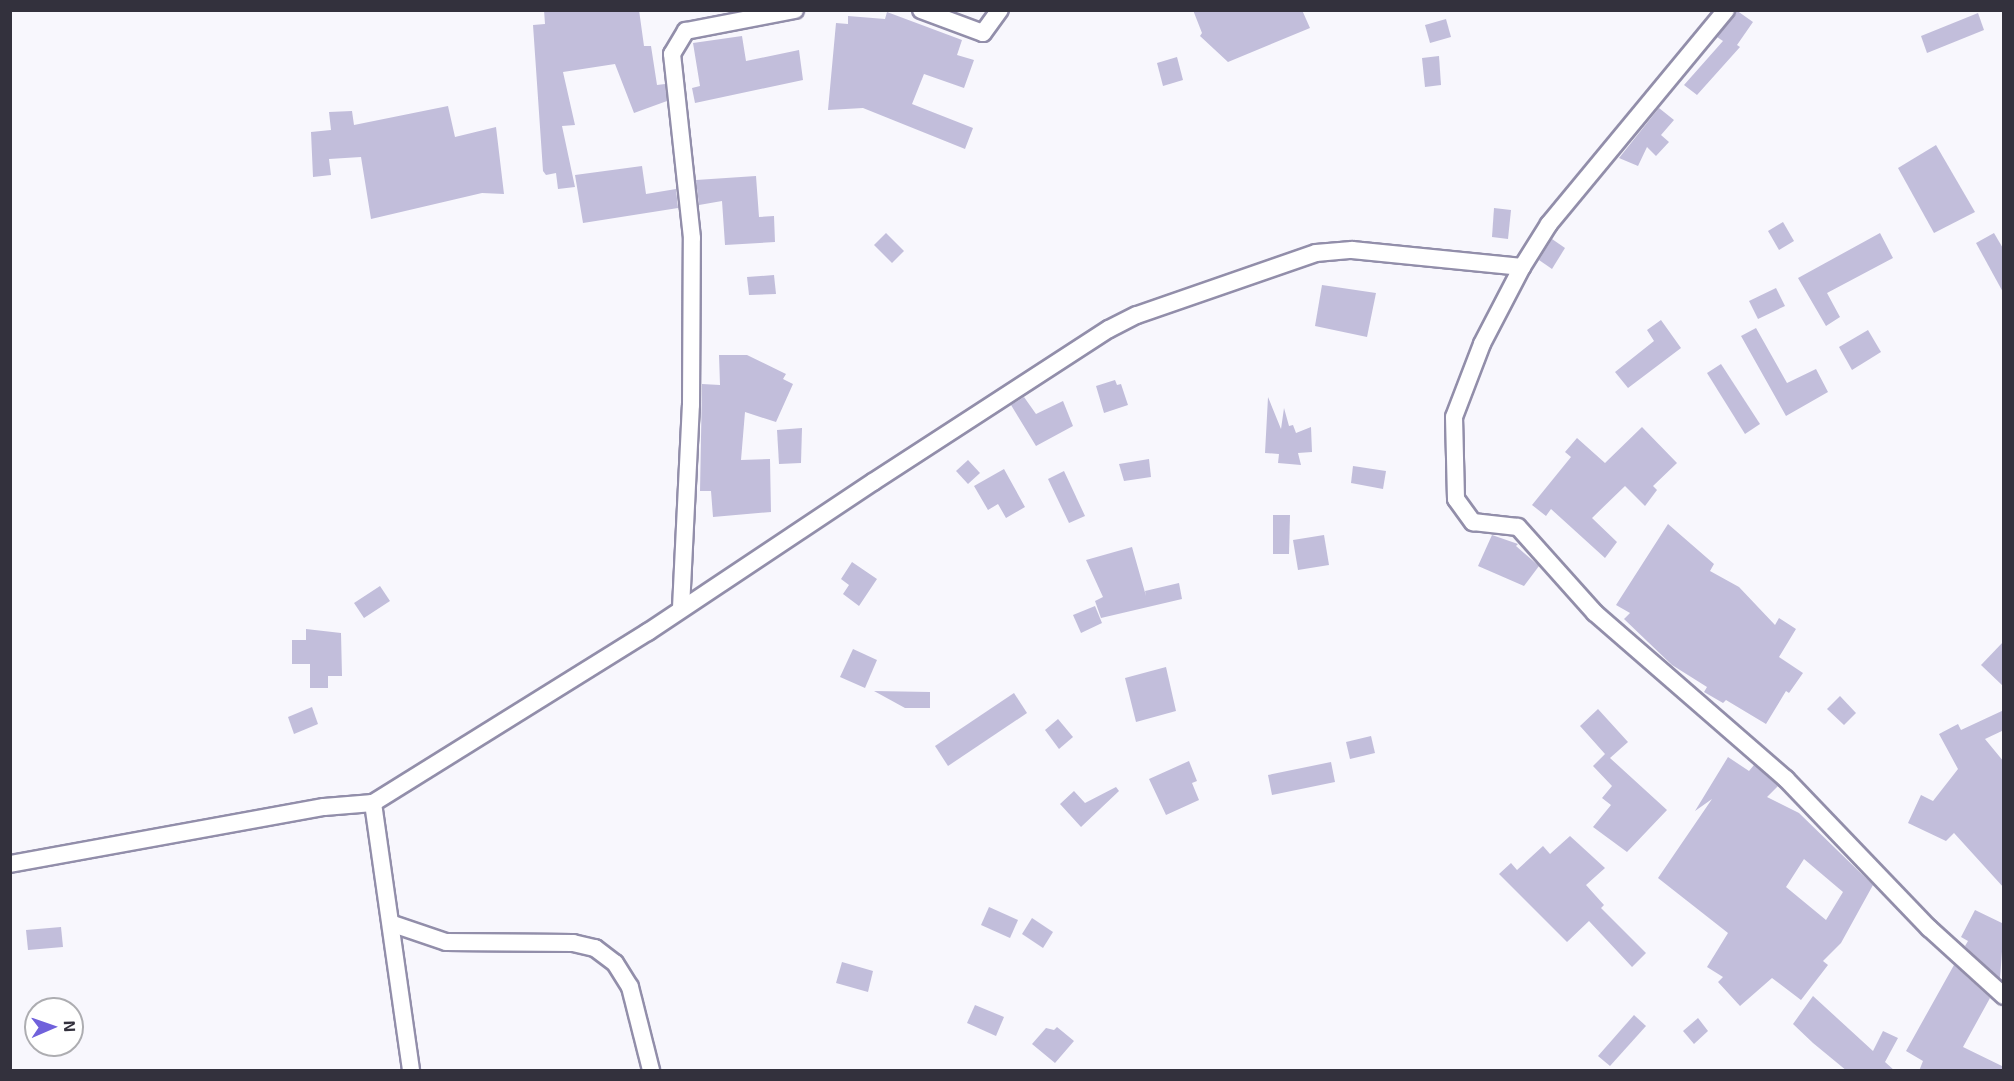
<!DOCTYPE html>
<style>
body{margin:0}
#map{position:relative;width:2014px;height:1081px;overflow:hidden;background:#f8f7fd;font-family:"Exo 2",sans-serif}
div>[style]{position:absolute}
.building>*{inset:0;background:#c2bedb}
.roads{filter:drop-shadow(2px 0 #928eaa) drop-shadow(-2px 0 #928eaa) drop-shadow(0 2px #928eaa) drop-shadow(0 -2px #928eaa)}
.street>*{height:16px;margin:-8px;padding:0 8px;transform-origin:8px;border-radius:8px;background:#fff}
span{translate:-50% -50%;white-space:nowrap;text-align:center;line-height:1.15;-webkit-text-stroke:6px #fff;paint-order:stroke}
.frame{position:absolute;inset:0;border:12px solid #33313d;pointer-events:none}
.north{position:absolute;left:24px;top:997px;width:60px;height:60px;box-sizing:border-box;background:#fff;border:2px solid #adadb1;border-radius:50%;rotate:88deg;font-size:16px;font-weight:700;line-height:24px;text-align:center;color:#33313d}
.north::after{content:'';display:block;margin:auto;width:21px;height:27px;background:#7061db;clip-path:polygon(50% 0,100% 100%,50% 72%,0 100%)}
</style>
<div id="map">
<div class="building">
<div style="clip-path:polygon(544px 10px,639px 10px,644px 46px,651px 46px,657px 85px,665px 84px,667px 101px,634px 113px,615px 64px,563px 72px,575px 125px,562px 126px,575px 187px,558px 189px,556px 173px,546px 175px,543px 171px,533px 25px,545px 24px)"></div>
<div style="clip-path:polygon(1193px 10px,1302px 10px,1310px 28px,1228px 62px,1200px 36px,1202px 33px)"></div>
<div style="clip-path:polygon(1736px 10px,1753px 22px,1737px 45px,1740px 47px,1697px 95px,1684px 85px,1723px 41px,1717px 37px)"></div>
<div style="clip-path:polygon(887px 12px,962px 40px,957px 55px,974px 60px,964px 88px,924px 74px,912px 104px,973px 128px,965px 149px,863px 108px,828px 110px,836px 23px,848px 24px,848px 16px,885px 19px)"></div>
<div style="clip-path:polygon(1978px 13px,1984px 30px,1927px 53px,1921px 36px)"></div>
<div style="clip-path:polygon(1446px 19px,1451px 37px,1430px 43px,1425px 25px)"></div>
<div style="clip-path:polygon(742px 36px,746px 61px,799px 50px,803px 80px,695px 103px,692px 88px,700px 86px,693px 43px)"></div>
<div style="clip-path:polygon(1439px 56px,1441px 85px,1425px 87px,1422px 58px)"></div>
<div style="clip-path:polygon(1177px 57px,1183px 80px,1163px 86px,1157px 63px)"></div>
<div style="clip-path:polygon(448px 106px,455px 137px,496px 127px,504px 194px,482px 193px,371px 219px,361px 157px,329px 159px,331px 175px,313px 177px,311px 132px,331px 130px,329px 112px,352px 111px,354px 125px)"></div>
<div style="clip-path:polygon(1659px 108px,1674px 120px,1661px 135px,1669px 142px,1656px 156px,1647px 147px,1638px 166px,1619px 158px)"></div>
<div style="clip-path:polygon(1936px 145px,1975px 212px,1934px 233px,1898px 168px)"></div>
<div style="clip-path:polygon(642px 166px,646px 194px,676px 189px,678px 208px,583px 223px,575px 175px)"></div>
<div style="clip-path:polygon(756px 176px,759px 217px,774px 216px,775px 242px,725px 245px,722px 201px,699px 205px,696px 180px)"></div>
<div style="clip-path:polygon(1494px 208px,1511px 210px,1508px 239px,1492px 237px)"></div>
<div style="clip-path:polygon(1783px 222px,1794px 241px,1779px 250px,1768px 231px)"></div>
<div style="clip-path:polygon(886px 233px,904px 251px,892px 263px,874px 245px)"></div>
<div style="clip-path:polygon(1880px 233px,1893px 258px,1827px 293px,1840px 317px,1826px 326px,1798px 278px)"></div>
<div style="clip-path:polygon(1994px 233px,2004px 250px,2004px 294px,1976px 243px)"></div>
<div style="clip-path:polygon(1552px 239px,1565px 248px,1552px 269px,1539px 260px)"></div>
<div style="clip-path:polygon(774px 275px,776px 294px,749px 295px,747px 277px)"></div>
<div style="clip-path:polygon(1322px 285px,1376px 293px,1367px 337px,1315px 326px)"></div>
<div style="clip-path:polygon(1776px 288px,1785px 306px,1758px 319px,1749px 301px)"></div>
<div style="clip-path:polygon(1661px 320px,1681px 348px,1628px 388px,1615px 372px,1654px 341px,1647px 330px)"></div>
<div style="clip-path:polygon(1756px 328px,1787px 383px,1816px 369px,1828px 392px,1786px 416px,1741px 336px)"></div>
<div style="clip-path:polygon(1868px 330px,1881px 352px,1852px 370px,1839px 347px)"></div>
<div style="clip-path:polygon(719px 355px,747px 355px,786px 374px,783px 379px,793px 384px,776px 422px,745px 412px,741px 460px,770px 459px,771px 512px,713px 517px,711px 491px,700px 491px,702px 384px,720px 385px)"></div>
<div style="clip-path:polygon(1721px 364px,1760px 424px,1745px 434px,1707px 373px)"></div>
<div style="clip-path:polygon(1115px 380px,1117px 385px,1121px 384px,1128px 405px,1104px 413px,1096px 386px)"></div>
<div style="clip-path:polygon(1024px 397px,1036px 414px,1063px 401px,1073px 426px,1036px 446px,1011px 405px)"></div>
<div style="clip-path:polygon(1268px 397px,1281px 429px,1284px 408px,1289px 426px,1293px 425px,1296px 433px,1311px 427px,1312px 452px,1298px 453px,1301px 465px,1278px 463px,1279px 454px,1265px 453px)"></div>
<div style="clip-path:polygon(1642px 427px,1677px 463px,1653px 486px,1657px 490px,1645px 506px,1625px 486px,1592px 518px,1617px 542px,1605px 558px,1551px 509px,1546px 516px,1532px 505px,1571px 457px,1565px 452px,1577px 438px,1605px 463px)"></div>
<div style="clip-path:polygon(802px 428px,801px 463px,779px 464px,777px 430px)"></div>
<div style="clip-path:polygon(1149px 459px,1151px 477px,1124px 481px,1119px 464px)"></div>
<div style="clip-path:polygon(968px 460px,980px 473px,968px 484px,956px 471px)"></div>
<div style="clip-path:polygon(1353px 466px,1386px 471px,1383px 489px,1351px 483px)"></div>
<div style="clip-path:polygon(1004px 469px,1025px 507px,1006px 518px,998px 504px,988px 510px,974px 486px)"></div>
<div style="clip-path:polygon(1064px 471px,1085px 516px,1069px 523px,1048px 479px)"></div>
<div style="clip-path:polygon(1273px 515px,1290px 515px,1289px 554px,1273px 554px)"></div>
<div style="clip-path:polygon(1668px 524px,1714px 564px,1710px 571px,1739px 587px,1775px 625px,1779px 618px,1796px 629px,1779px 657px,1803px 673px,1789px 693px,1786px 691px,1766px 724px,1726px 700px,1723px 703px,1704px 692px,1707px 687px,1672px 665px,1624px 619px,1630px 613px,1616px 605px)"></div>
<div style="clip-path:polygon(1324px 535px,1329px 565px,1298px 570px,1293px 540px)"></div>
<div style="clip-path:polygon(1492px 535px,1518px 544px,1516px 546px,1539px 566px,1524px 586px,1478px 566px)"></div>
<div style="clip-path:polygon(1132px 547px,1146px 596px,1145px 591px,1179px 583px,1182px 599px,1101px 618px,1095px 601px,1103px 597px,1086px 560px)"></div>
<div style="clip-path:polygon(852px 562px,877px 579px,859px 606px,843px 594px,849px 585px,841px 579px)"></div>
<div style="clip-path:polygon(380px 586px,390px 601px,364px 618px,354px 603px)"></div>
<div style="clip-path:polygon(1095px 606px,1102px 623px,1081px 633px,1073px 615px)"></div>
<div style="clip-path:polygon(306px 629px,341px 633px,342px 676px,328px 676px,328px 688px,310px 688px,310px 664px,292px 664px,292px 640px,306px 640px)"></div>
<div style="clip-path:polygon(2004px 641px,2004px 687px,1981px 665px)"></div>
<div style="clip-path:polygon(853px 649px,877px 660px,865px 688px,840px 677px)"></div>
<div style="clip-path:polygon(1166px 667px,1176px 711px,1136px 722px,1125px 678px)"></div>
<div style="clip-path:polygon(874px 691px,930px 692px,930px 708px,905px 708px)"></div>
<div style="clip-path:polygon(1014px 693px,1027px 713px,948px 766px,935px 746px)"></div>
<div style="clip-path:polygon(1840px 696px,1856px 713px,1844px 725px,1827px 709px)"></div>
<div style="clip-path:polygon(312px 707px,318px 724px,294px 734px,288px 717px)"></div>
<div style="clip-path:polygon(1598px 709px,1628px 742px,1610px 758px,1667px 810px,1627px 852px,1593px 827px,1611px 805px,1602px 798px,1612px 786px,1593px 766px,1605px 754px,1580px 726px)"></div>
<div style="clip-path:polygon(2004px 710px,2004px 730px,1985px 739px,2004px 762px,2004px 888px,1954px 833px,1946px 841px,1908px 823px,1921px 795px,1933px 801px,1958px 769px,1939px 734px,1958px 724px,1961px 730px)"></div>
<div style="clip-path:polygon(1058px 719px,1073px 737px,1059px 749px,1045px 730px)"></div>
<div style="clip-path:polygon(1371px 736px,1375px 753px,1350px 759px,1346px 742px)"></div>
<div style="clip-path:polygon(evenodd,1728px 757px,1749px 771px,1754px 765px,1778px 786px,1767px 797px,1799px 813px,1873px 885px,1841px 943px,1823px 961px,1828px 965px,1801px 1000px,1772px 978px,1740px 1006px,1718px 982px,1723px 977px,1707px 967px,1728px 933px,1658px 878px,1712px 799px,1695px 811px,1728px 757px,1804px 859px,1843px 892px,1826px 920px,1786px 887px,1804px 859px)"></div>
<div style="clip-path:polygon(1189px 761px,1197px 781px,1192px 783px,1199px 800px,1166px 815px,1149px 779px)"></div>
<div style="clip-path:polygon(1331px 762px,1335px 782px,1272px 795px,1268px 775px)"></div>
<div style="clip-path:polygon(1116px 787px,1119px 791px,1081px 827px,1060px 804px,1074px 791px,1085px 803px)"></div>
<div style="clip-path:polygon(1570px 836px,1605px 868px,1586px 885px,1604px 905px,1601px 908px,1646px 953px,1632px 967px,1589px 921px,1567px 942px,1499px 874px,1511px 863px,1517px 870px,1543px 846px,1550px 854px)"></div>
<div style="clip-path:polygon(989px 907px,1018px 920px,1010px 938px,981px 925px)"></div>
<div style="clip-path:polygon(1975px 910px,2004px 924px,2000px 979px,1965px 946px,1968px 941px,1961px 937px)"></div>
<div style="clip-path:polygon(1032px 918px,1053px 932px,1043px 948px,1022px 934px)"></div>
<div style="clip-path:polygon(61px 927px,63px 947px,28px 950px,26px 930px)"></div>
<div style="clip-path:polygon(842px 962px,873px 971px,868px 992px,836px 983px)"></div>
<div style="clip-path:polygon(1954px 965px,1990px 998px,1963px 1047px,2004px 1067px,2004px 1071px,1919px 1071px,1923px 1061px,1906px 1051px)"></div>
<div style="clip-path:polygon(1813px 996px,1873px 1051px,1883px 1031px,1898px 1038px,1885px 1062px,1895px 1071px,1847px 1071px,1813px 1043px,1793px 1024px)"></div>
<div style="clip-path:polygon(975px 1005px,1004px 1017px,996px 1036px,967px 1023px)"></div>
<div style="clip-path:polygon(1634px 1015px,1646px 1026px,1610px 1066px,1598px 1056px)"></div>
<div style="clip-path:polygon(1698px 1018px,1708px 1031px,1694px 1044px,1683px 1031px)"></div>
<div style="clip-path:polygon(1057px 1027px,1074px 1041px,1055px 1063px,1032px 1044px,1046px 1028px,1054px 1030px)"></div>
</div>
<div class="roads">
<div class="street">
<div style="left:921px;top:10px;width:66px;rotate:20.4deg"></div>
<div style="left:983px;top:33px;width:29px;rotate:-54deg"></div>
<div style="left:1726px;top:10px;width:278px;rotate:129.6deg"></div>
<div style="left:1549px;top:224px;width:51px;rotate:122.1deg"></div>
<div style="left:1522px;top:267px;width:87px;rotate:117.5deg"></div>
<div style="left:1482px;top:344px;width:78px;rotate:111deg"></div>
<div style="left:1454px;top:417px;width:82px;rotate:88.6deg"></div>
<div style="left:1456px;top:499px;width:29px;rotate:54deg"></div>
<div style="left:1473px;top:522px;width:45px;rotate:6.3deg"></div>
<div style="left:1518px;top:527px;width:115px;rotate:48.2deg"></div>
<div style="left:1595px;top:613px;width:253px;rotate:41deg"></div>
<div style="left:1786px;top:779px;width:207px;rotate:46.2deg"></div>
<div style="left:1929px;top:928px;width:101px;rotate:42.2deg"></div>
<div style="left:681px;top:608px;width:203px;rotate:-87.2deg"></div>
<div style="left:691px;top:405px;width:167px;rotate:-89.7deg"></div>
<div style="left:692px;top:238px;width:185px;rotate:-96.2deg"></div>
<div style="left:672px;top:54px;width:27px;rotate:-59deg"></div>
<div style="left:686px;top:31px;width:111px;rotate:-10.9deg"></div>
<div style="left:10px;top:864px;width:319px;rotate:-10.3deg"></div>
<div style="left:324px;top:807px;width:49px;rotate:-4.7deg"></div>
<div style="left:393px;top:924px;width:56px;rotate:18.8deg"></div>
<div style="left:446px;top:942px;width:127px;rotate:0.5deg"></div>
<div style="left:573px;top:943px;width:23px;rotate:13deg"></div>
<div style="left:595px;top:948px;width:25px;rotate:37deg"></div>
<div style="left:615px;top:963px;width:28px;rotate:58deg"></div>
<div style="left:630px;top:987px;width:86px;rotate:75.8deg"></div>
<div style="left:411px;top:1070px;width:270px;rotate:-98.1deg"></div>
<div style="left:373px;top:803px;width:324px;rotate:-31.9deg"></div>
<div style="left:648px;top:632px;width:270px;rotate:-33.7deg"></div>
<div style="left:873px;top:482px;width:281px;rotate:-33deg"></div>
<div style="left:1109px;top:329px;width:31px;rotate:-27deg"></div>
<div style="left:1137px;top:315px;width:189px;rotate:-19.1deg"></div>
<div style="left:1316px;top:253px;width:36px;rotate:-5deg"></div>
<div style="left:1352px;top:250px;width:171px;rotate:5.7deg"></div>
</div>
</div>
<div class="frame"></div>
<div class="north">N</div>
</div>
